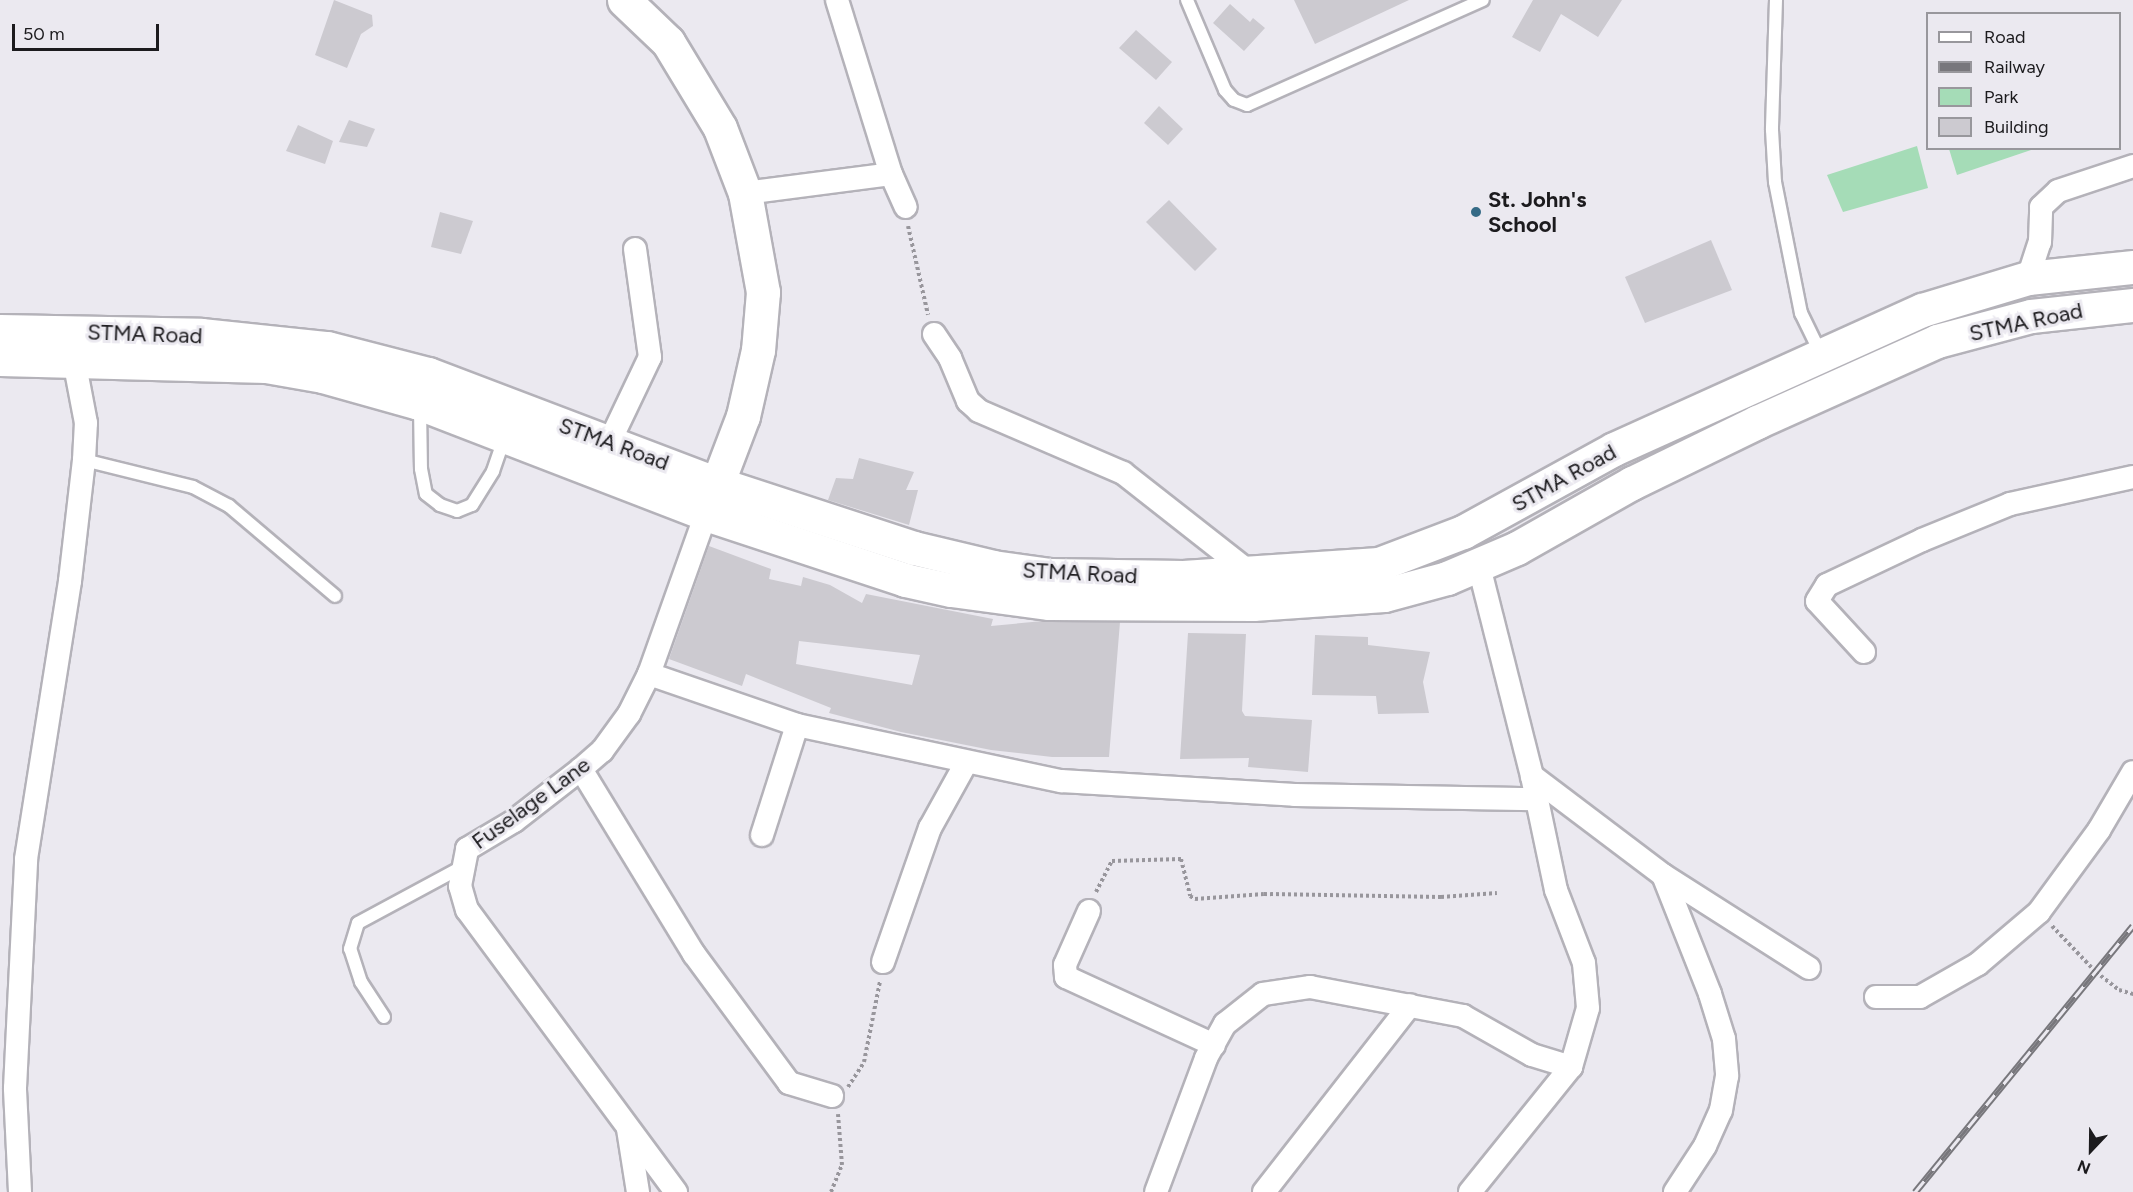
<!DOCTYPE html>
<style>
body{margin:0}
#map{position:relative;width:2133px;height:1192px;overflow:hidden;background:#ebe9f0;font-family:Figtree,sans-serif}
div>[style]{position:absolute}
.green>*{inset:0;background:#a5dcb7}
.building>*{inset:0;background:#cccad0}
.path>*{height:4px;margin-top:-2px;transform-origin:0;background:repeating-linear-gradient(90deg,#98969c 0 3px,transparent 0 6px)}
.roads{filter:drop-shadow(2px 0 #b4b2b9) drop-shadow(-2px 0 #b4b2b9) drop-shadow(0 2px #b4b2b9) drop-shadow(0 -2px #b4b2b9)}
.lane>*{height:12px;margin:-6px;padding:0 6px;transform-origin:6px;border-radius:6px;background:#fff}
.street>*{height:22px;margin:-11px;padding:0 11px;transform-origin:11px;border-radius:11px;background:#fff}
.secondary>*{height:33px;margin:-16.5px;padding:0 16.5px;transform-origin:16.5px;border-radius:16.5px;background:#fff}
.rail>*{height:7px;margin-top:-3.5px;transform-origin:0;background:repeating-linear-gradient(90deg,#ebe9f0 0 14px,#78777c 0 28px);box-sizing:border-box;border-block:2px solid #78777c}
.dots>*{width:16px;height:16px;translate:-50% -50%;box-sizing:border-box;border:3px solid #ebe9f0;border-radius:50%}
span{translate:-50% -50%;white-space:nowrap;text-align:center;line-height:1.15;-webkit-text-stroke:6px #ebe9f0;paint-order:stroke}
.poi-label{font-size:22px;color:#1c1b1e;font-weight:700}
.left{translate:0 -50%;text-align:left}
.street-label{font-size:22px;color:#1c1b1e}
.legend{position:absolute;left:1926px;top:12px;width:195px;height:138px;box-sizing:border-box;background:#ebe9f0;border:2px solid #98979c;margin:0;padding:8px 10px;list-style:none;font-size:18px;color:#1c1b1e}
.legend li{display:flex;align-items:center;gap:12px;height:30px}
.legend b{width:30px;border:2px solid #98979c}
.north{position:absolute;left:2061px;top:1120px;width:60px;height:60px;-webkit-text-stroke:4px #ebe9f0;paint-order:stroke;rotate:202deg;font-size:16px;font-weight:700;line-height:24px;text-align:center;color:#1c1b1e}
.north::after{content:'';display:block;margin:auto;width:21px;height:27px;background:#1c1b1e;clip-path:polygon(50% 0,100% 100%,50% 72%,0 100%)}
.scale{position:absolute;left:12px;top:24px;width:147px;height:27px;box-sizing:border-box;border:3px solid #1c1b1e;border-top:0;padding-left:8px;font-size:18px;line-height:21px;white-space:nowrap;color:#1c1b1e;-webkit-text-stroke:4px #ebe9f0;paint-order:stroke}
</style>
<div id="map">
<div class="green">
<div style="clip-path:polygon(1917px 146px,1928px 188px,1843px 212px,1827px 175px)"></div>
<div style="clip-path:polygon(2034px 149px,1957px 175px,1949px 149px,1949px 148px)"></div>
</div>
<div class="building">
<div style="clip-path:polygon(334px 0,372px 15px,373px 26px,361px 34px,347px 68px,315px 55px)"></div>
<div style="clip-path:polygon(1294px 0,1409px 0,1315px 44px)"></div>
<div style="clip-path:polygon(1533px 0,1622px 0,1598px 37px,1561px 14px,1540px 52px,1512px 37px)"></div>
<div style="clip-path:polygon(1230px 4px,1250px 22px,1253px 18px,1265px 28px,1244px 51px,1213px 23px)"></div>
<div style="clip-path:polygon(1136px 30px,1172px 62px,1156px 80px,1119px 48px)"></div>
<div style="clip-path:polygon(1159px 106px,1183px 129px,1168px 145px,1144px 123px)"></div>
<div style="clip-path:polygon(349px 120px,375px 129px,367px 147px,339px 142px)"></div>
<div style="clip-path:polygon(298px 125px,333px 141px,325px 164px,286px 151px)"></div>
<div style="clip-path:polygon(1169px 200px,1217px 249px,1195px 271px,1146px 222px)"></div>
<div style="clip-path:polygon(440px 212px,473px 221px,461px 254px,431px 247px)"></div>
<div style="clip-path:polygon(1711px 240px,1732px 290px,1645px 323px,1625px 277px)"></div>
<div style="clip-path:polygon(859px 458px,914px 472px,906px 490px,918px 490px,909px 525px,828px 500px,836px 478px,853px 479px)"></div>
<div style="clip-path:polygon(evenodd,709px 546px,771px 569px,769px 579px,801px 586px,803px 577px,830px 585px,862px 603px,866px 594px,993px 619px,991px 626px,1043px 621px,1120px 622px,1109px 757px,1052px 757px,991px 750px,901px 732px,829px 713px,831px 708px,746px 674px,742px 686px,669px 659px,709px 546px,799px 641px,920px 655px,912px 685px,796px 664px,799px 641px)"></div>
<div style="clip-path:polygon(1188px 633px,1246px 634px,1242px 711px,1245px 716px,1312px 720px,1308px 772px,1248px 767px,1249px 758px,1180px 759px)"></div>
<div style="clip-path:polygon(1315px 635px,1368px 637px,1368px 645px,1430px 652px,1423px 682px,1429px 713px,1378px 714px,1376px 696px,1312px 695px)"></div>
</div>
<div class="path">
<div style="left:908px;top:226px;width:91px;rotate:77.3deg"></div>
<div style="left:1096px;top:892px;width:35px;rotate:-63deg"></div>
<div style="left:1112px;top:861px;width:69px;rotate:-1.7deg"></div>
<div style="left:1181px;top:859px;width:38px;rotate:76deg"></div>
<div style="left:1190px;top:896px;width:6px;rotate:31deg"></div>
<div style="left:1195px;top:899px;width:69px;rotate:-4.1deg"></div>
<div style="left:1264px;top:894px;width:177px;rotate:1deg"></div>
<div style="left:1441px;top:897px;width:56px;rotate:-4.1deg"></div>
<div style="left:2052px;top:926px;width:64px;rotate:46.3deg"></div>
<div style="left:2096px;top:972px;width:29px;rotate:38deg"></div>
<div style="left:2119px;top:990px;width:15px;rotate:16deg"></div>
<div style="left:848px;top:1087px;width:30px;rotate:-57deg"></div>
<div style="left:864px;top:1062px;width:83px;rotate:-78.8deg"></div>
<div style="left:831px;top:1192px;width:29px;rotate:-68deg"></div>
<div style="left:842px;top:1165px;width:51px;rotate:-94.5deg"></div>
</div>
<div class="roads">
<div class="lane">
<div style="left:1187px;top:0;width:98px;rotate:67.1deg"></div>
<div style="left:1225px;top:90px;width:13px;rotate:48deg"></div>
<div style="left:1234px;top:100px;width:14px;rotate:21deg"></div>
<div style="left:1247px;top:105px;width:258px;rotate:-24deg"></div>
<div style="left:1776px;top:0;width:130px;rotate:91.8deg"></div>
<div style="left:1772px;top:130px;width:52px;rotate:86.7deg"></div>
<div style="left:1775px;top:182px;width:134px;rotate:78.8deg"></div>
<div style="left:1801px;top:313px;width:46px;rotate:64deg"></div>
<div style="left:420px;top:407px;width:62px;rotate:89.1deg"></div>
<div style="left:421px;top:469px;width:25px;rotate:79deg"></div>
<div style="left:426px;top:494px;width:18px;rotate:38deg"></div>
<div style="left:440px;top:505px;width:18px;rotate:19deg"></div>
<div style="left:457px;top:511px;width:16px;rotate:-22deg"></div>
<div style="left:472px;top:505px;width:40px;rotate:-58deg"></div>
<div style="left:493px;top:471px;width:37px;rotate:-71deg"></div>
<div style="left:84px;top:460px;width:112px;rotate:13.9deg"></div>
<div style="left:193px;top:487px;width:41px;rotate:27.8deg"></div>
<div style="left:229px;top:506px;width:139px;rotate:40.3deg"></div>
<div style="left:384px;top:1017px;width:42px;rotate:-123.3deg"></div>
<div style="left:361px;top:982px;width:35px;rotate:-108deg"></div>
<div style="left:350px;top:949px;width:27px;rotate:-73deg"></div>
<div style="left:358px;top:923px;width:118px;rotate:-28.3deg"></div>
</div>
<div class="street">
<div style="left:837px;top:0;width:182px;rotate:72.8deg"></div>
<div style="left:745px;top:193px;width:147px;rotate:-7.4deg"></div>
<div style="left:891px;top:174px;width:36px;rotate:66deg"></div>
<div style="left:2028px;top:278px;width:38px;rotate:-72deg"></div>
<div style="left:2040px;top:242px;width:35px;rotate:-88deg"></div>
<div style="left:2041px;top:207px;width:23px;rotate:-43deg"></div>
<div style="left:2058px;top:191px;width:79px;rotate:-18.4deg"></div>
<div style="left:934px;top:334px;width:29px;rotate:56deg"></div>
<div style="left:950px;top:358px;width:47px;rotate:67.3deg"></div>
<div style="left:968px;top:401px;width:15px;rotate:42deg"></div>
<div style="left:979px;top:411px;width:157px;rotate:23.3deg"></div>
<div style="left:1123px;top:473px;width:164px;rotate:38.1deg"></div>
<div style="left:610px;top:441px;width:93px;rotate:-64.5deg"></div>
<div style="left:650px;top:357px;width:109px;rotate:-97.9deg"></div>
<div style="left:1864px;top:652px;width:69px;rotate:-132.7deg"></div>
<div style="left:1817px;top:601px;width:19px;rotate:-58deg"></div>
<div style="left:1827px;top:585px;width:105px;rotate:-25.3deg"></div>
<div style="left:1922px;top:540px;width:95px;rotate:-22.2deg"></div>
<div style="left:2010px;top:504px;width:126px;rotate:-12.4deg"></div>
<div style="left:649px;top:674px;width:157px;rotate:19deg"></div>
<div style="left:797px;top:725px;width:270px;rotate:12deg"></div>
<div style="left:1061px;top:781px;width:234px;rotate:3.4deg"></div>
<div style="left:1295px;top:795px;width:240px;rotate:1deg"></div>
<div style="left:581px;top:769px;width:217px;rotate:58.6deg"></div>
<div style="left:694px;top:954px;width:160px;rotate:53.6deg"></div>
<div style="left:789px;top:1083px;width:45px;rotate:16.8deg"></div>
<div style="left:1532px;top:776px;width:164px;rotate:37.1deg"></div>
<div style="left:1663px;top:875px;width:173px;rotate:32.5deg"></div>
<div style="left:762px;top:835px;width:115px;rotate:-72.3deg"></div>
<div style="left:1663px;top:875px;width:128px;rotate:68.4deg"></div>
<div style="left:1710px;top:994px;width:47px;rotate:72.7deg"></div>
<div style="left:1724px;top:1039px;width:37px;rotate:85deg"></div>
<div style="left:1727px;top:1076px;width:35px;rotate:100deg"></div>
<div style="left:1721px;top:1110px;width:39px;rotate:114deg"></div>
<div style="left:1705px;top:1146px;width:55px;rotate:123.1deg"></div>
<div style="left:1089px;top:911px;width:59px;rotate:114deg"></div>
<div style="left:1065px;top:965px;width:12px;rotate:85deg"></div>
<div style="left:1066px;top:977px;width:163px;rotate:24.7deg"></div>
<div style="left:883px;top:962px;width:142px;rotate:-70.7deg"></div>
<div style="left:930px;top:828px;width:74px;rotate:-61deg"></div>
<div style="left:1876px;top:997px;width:44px"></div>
<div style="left:1920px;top:997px;width:67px;rotate:-29.6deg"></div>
<div style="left:1978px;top:964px;width:80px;rotate:-40.4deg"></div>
<div style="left:2039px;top:912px;width:102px;rotate:-53.8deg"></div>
<div style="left:2099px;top:830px;width:67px;rotate:-59.6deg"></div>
<div style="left:628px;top:1129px;width:64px;rotate:81deg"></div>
<div style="left:20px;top:1192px;width:104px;rotate:-92.8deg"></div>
<div style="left:15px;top:1088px;width:229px;rotate:-87.2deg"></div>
<div style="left:26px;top:859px;width:281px;rotate:-81deg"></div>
<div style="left:70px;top:581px;width:122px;rotate:-83.4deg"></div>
<div style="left:84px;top:460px;width:37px;rotate:-87deg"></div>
<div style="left:86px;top:423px;width:64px;rotate:-100.8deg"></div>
<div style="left:676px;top:1192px;width:351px;rotate:-126.5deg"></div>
<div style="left:467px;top:910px;width:25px;rotate:-106deg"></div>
<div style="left:460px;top:886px;width:38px;rotate:-79deg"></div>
<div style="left:467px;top:849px;width:55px;rotate:-30.8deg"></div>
<div style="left:514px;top:821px;width:85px;rotate:-37.8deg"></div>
<div style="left:581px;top:769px;width:28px;rotate:-41deg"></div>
<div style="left:602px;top:751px;width:46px;rotate:-53.9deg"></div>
<div style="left:629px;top:714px;width:45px;rotate:-63.4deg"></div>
<div style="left:649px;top:674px;width:170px;rotate:-70.4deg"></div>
<div style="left:1156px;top:1192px;width:143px;rotate:-69.5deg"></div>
<div style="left:1206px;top:1058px;width:39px;rotate:-61deg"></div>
<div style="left:1225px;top:1024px;width:48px;rotate:-38.3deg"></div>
<div style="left:1263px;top:994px;width:48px;rotate:-8.5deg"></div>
<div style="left:1310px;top:987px;width:156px;rotate:10.7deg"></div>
<div style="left:1463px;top:1016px;width:79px;rotate:29.5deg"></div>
<div style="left:1532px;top:1055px;width:41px;rotate:17.1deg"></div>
<div style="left:1264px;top:1192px;width:237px;rotate:-52deg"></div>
<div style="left:1470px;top:1192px;width:161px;rotate:-51.1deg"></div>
<div style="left:1571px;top:1067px;width:61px;rotate:-73.9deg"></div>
<div style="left:1588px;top:1008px;width:45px;rotate:-95.1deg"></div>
<div style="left:1584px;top:963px;width:78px;rotate:-111deg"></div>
<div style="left:1556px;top:890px;width:116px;rotate:-101.9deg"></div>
<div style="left:1532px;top:776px;width:216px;rotate:-104.2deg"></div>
</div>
<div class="secondary">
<div style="left:624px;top:0;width:61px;rotate:43.7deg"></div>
<div style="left:668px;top:42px;width:100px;rotate:58.8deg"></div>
<div style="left:720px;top:128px;width:70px;rotate:69deg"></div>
<div style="left:745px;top:193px;width:101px;rotate:79.7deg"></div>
<div style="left:763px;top:292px;width:58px;rotate:94.9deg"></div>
<div style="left:758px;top:350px;width:68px;rotate:102.8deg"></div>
<div style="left:743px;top:416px;width:93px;rotate:110.8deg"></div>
<div style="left:0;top:331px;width:201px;rotate:1.1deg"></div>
<div style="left:201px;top:335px;width:127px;rotate:5.9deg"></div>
<div style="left:327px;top:348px;width:104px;rotate:14.4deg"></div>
<div style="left:428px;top:374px;width:310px;rotate:20.8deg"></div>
<div style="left:718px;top:484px;width:206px;rotate:18.1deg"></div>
<div style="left:914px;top:548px;width:81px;rotate:13.5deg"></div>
<div style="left:993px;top:567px;width:58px;rotate:8deg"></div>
<div style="left:1050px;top:575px;width:133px;rotate:0.9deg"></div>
<div style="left:1183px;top:577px;width:196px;rotate:-3.8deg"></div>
<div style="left:1379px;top:564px;width:90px;rotate:-20.9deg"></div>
<div style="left:1463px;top:532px;width:172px;rotate:-28.8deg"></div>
<div style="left:1614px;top:449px;width:338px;rotate:-24.3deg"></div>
<div style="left:1922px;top:310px;width:111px;rotate:-16.8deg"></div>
<div style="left:2028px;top:278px;width:106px;rotate:-6deg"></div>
<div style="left:0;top:359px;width:266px;rotate:1.5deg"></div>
<div style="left:266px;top:366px;width:58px;rotate:10deg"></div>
<div style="left:323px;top:376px;width:100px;rotate:15.7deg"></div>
<div style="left:419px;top:403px;width:308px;rotate:21.1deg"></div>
<div style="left:706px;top:514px;width:210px;rotate:18.3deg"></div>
<div style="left:905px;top:580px;width:47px;rotate:12.3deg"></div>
<div style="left:951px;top:590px;width:99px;rotate:7.6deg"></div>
<div style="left:1049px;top:603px;width:204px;rotate:0.3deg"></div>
<div style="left:1253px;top:604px;width:131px;rotate:-3.9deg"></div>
<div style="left:1384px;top:595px;width:65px;rotate:-15.1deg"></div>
<div style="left:1447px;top:578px;width:76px;rotate:-23.2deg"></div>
<div style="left:1517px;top:548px;width:132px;rotate:-29.5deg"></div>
<div style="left:1632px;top:483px;width:139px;rotate:-26deg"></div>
<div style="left:1757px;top:422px;width:197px;rotate:-24.2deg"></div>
<div style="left:1937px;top:341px;width:97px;rotate:-14.9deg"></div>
<div style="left:2031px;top:316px;width:103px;rotate:-6.2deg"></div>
</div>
</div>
<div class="rail">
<div style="left:1915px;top:1192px;width:344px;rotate:-50.7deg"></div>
</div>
<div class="dots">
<div style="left:1476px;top:212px;background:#356a86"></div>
</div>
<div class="poi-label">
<span class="left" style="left:1488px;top:212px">St. John's<br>School</span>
</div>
<div class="street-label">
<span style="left:2026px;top:322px;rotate:-12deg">STMA Road</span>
<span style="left:145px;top:334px;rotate:2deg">STMA Road</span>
<span style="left:614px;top:444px;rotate:20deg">STMA Road</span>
<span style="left:1564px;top:478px;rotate:-29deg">STMA Road</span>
<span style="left:1080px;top:573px;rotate:3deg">STMA Road</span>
<span style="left:531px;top:803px;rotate:-36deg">Fuselage Lane</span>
</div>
<ul class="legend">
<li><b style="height:8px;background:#fff"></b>Road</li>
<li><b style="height:8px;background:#78777c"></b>Railway</li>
<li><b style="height:16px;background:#a5dcb7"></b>Park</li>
<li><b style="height:16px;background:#cccad0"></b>Building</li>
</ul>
<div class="north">N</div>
<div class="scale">50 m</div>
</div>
